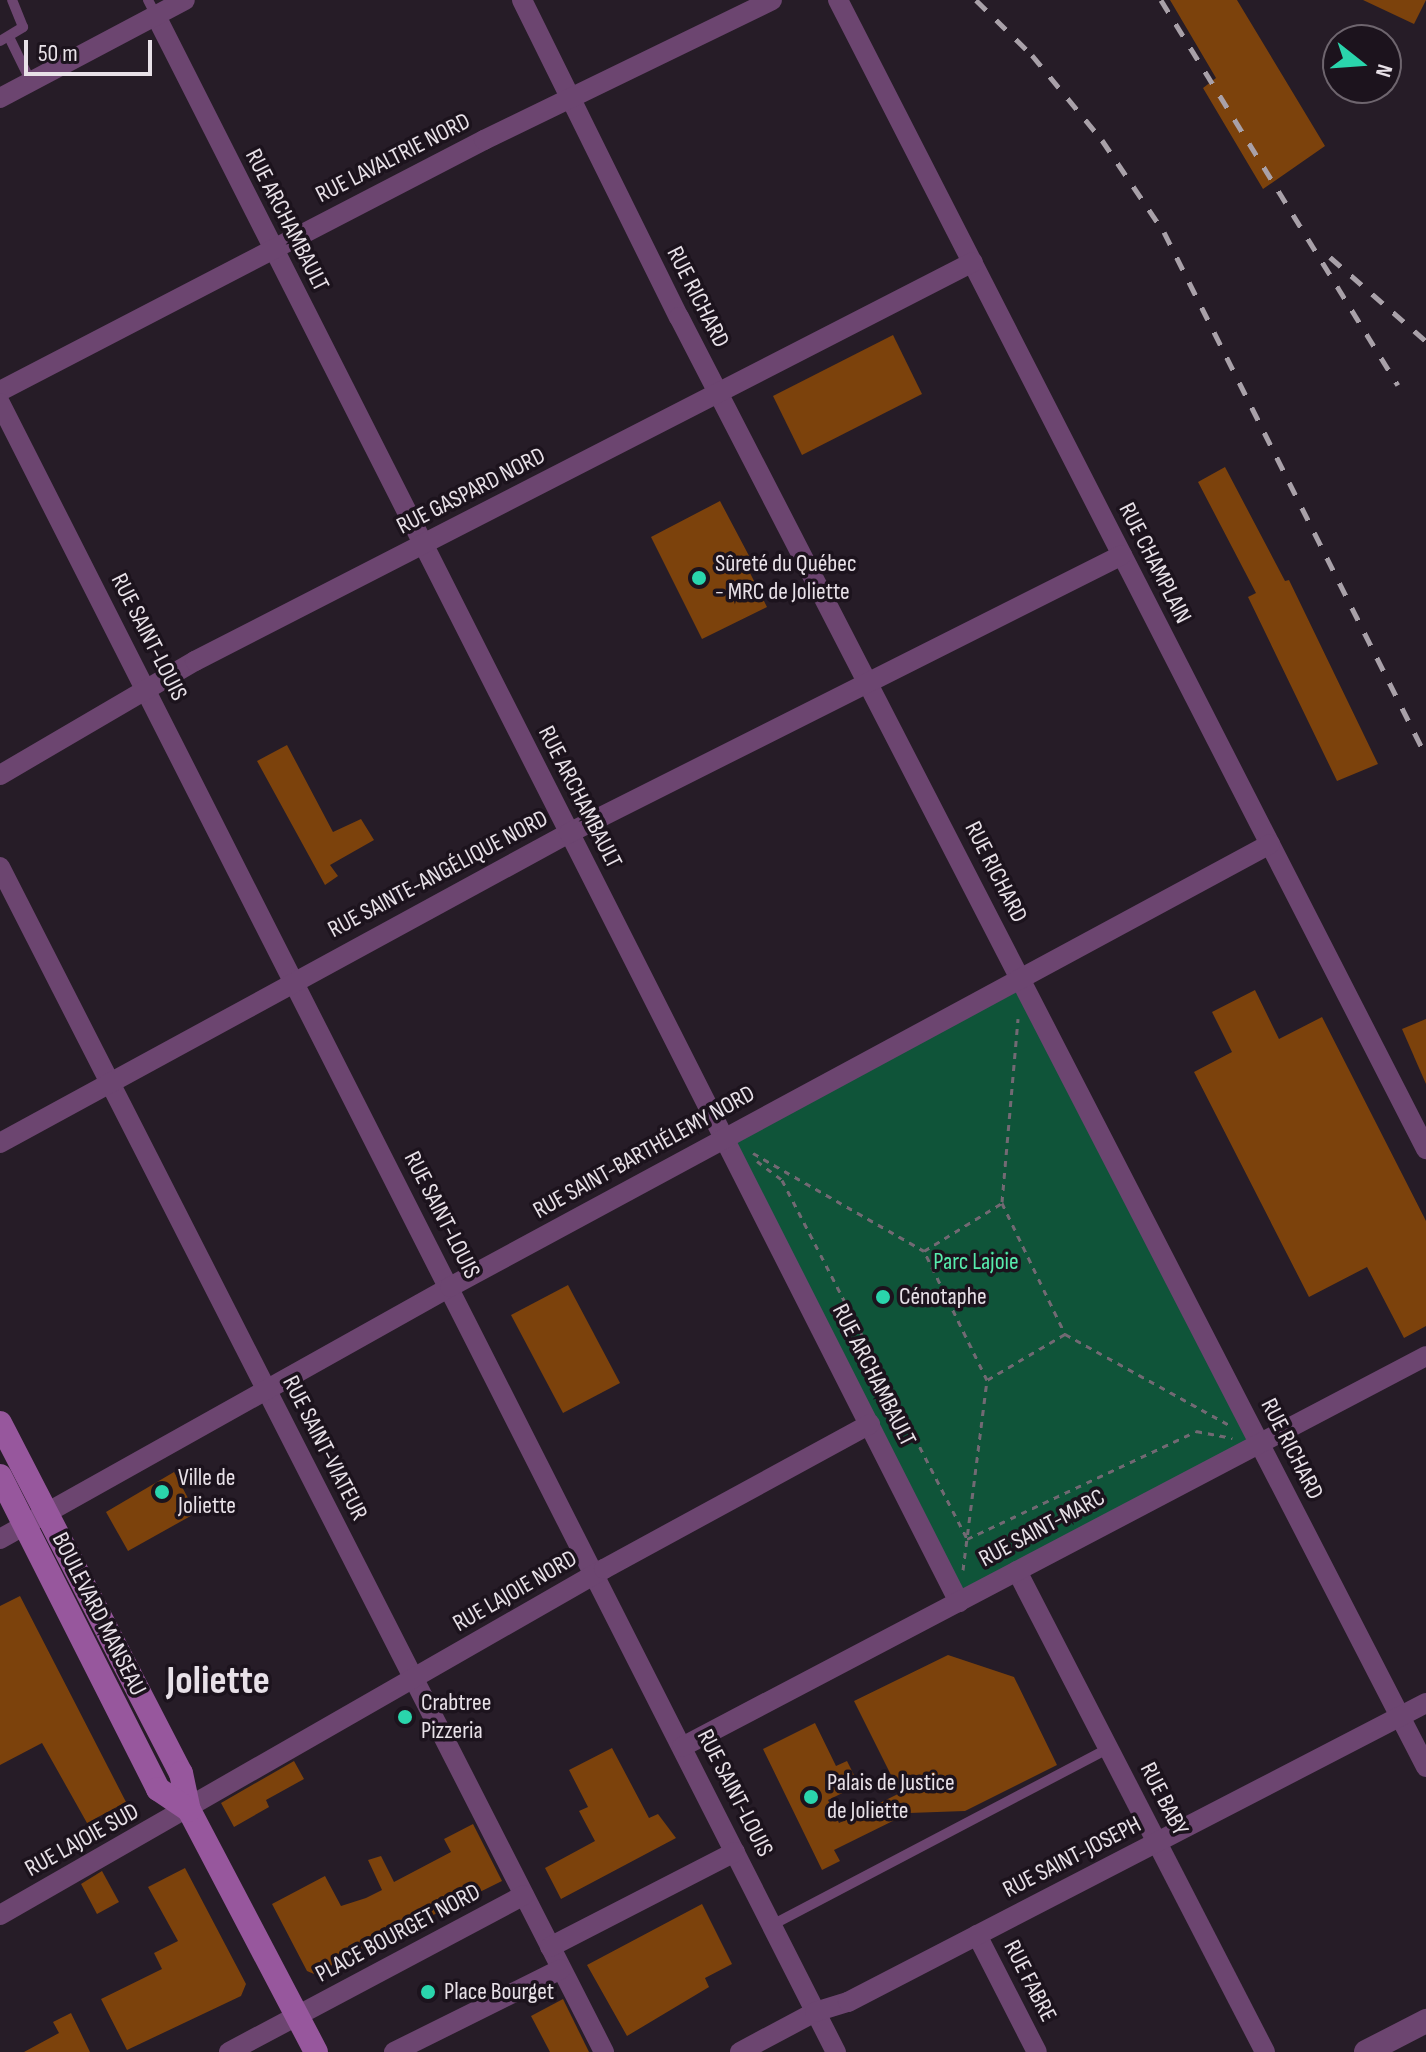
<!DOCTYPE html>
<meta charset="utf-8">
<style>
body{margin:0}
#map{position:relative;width:1426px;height:2052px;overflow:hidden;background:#261c27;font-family:"Sofia Sans Condensed",sans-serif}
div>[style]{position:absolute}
.green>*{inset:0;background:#0f5439}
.building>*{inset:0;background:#7c420c}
.path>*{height:3px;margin-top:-1.5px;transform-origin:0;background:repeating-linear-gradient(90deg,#726973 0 6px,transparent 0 12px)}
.service>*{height:10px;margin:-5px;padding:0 5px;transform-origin:5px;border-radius:5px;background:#6c4570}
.minor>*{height:20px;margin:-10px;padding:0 10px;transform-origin:10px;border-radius:10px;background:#6c4570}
.tertiary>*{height:24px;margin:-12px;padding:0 12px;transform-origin:12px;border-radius:12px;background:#6c4570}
.secondary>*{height:24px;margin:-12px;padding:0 12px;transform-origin:12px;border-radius:12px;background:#97579d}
.rail>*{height:5px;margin-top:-2.5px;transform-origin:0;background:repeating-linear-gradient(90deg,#a9a1a9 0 14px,transparent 0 28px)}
.dots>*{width:22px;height:22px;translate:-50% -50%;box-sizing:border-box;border:4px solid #1c131d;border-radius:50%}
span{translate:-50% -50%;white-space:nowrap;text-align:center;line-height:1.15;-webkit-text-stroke:7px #1c131d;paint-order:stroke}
.street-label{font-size:24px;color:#e8e1e8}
.poi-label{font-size:24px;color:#e8e1e8}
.left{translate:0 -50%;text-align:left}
.park-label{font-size:24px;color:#57ecad}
.town-label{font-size:40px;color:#e8e1e8;font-weight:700}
.north{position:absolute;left:1322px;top:24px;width:80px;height:80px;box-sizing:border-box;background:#1c131d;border:2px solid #6e656e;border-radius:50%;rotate:107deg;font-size:22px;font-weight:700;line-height:32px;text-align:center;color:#e8e1e8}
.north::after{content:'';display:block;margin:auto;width:28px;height:36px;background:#2ad5ac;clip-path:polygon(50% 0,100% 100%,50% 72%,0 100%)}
.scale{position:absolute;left:24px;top:40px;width:128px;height:36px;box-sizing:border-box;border:4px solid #e8e1e8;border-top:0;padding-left:10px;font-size:24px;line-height:28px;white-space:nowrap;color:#e8e1e8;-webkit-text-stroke:6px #1c131d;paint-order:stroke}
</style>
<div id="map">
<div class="green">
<div style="clip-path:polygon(1022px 979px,1260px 1443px,959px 1602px,726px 1137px)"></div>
</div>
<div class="building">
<div style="clip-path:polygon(1170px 0,1237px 0,1325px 146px,1263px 189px,1203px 88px,1216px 78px)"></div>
<div style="clip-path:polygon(1363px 0,1426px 0,1414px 24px)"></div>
<div style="clip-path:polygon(893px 335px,922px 394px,802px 455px,773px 396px)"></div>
<div style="clip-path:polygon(1225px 467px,1285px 581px,1289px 580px,1378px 764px,1337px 781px,1248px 597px,1256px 593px,1198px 482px)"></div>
<div style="clip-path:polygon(720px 501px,756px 569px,750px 573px,767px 607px,702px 639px,651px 537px)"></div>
<div style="clip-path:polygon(287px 745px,333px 832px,361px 819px,374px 840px,330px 865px,338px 876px,325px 885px,257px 761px)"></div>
<div style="clip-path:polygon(1255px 990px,1279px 1039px,1322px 1017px,1426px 1221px,1426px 1326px,1404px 1338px,1367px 1267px,1309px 1297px,1194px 1072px,1232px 1052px,1212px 1012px)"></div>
<div style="clip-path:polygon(1426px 1019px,1426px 1084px,1402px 1029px)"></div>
<div style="clip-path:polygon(568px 1285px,620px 1383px,563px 1413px,511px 1315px)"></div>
<div style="clip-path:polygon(174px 1472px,196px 1513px,128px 1551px,106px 1512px)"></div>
<div style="clip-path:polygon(20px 1596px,126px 1802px,87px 1823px,42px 1743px,0 1765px,0 1606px)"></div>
<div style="clip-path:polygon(948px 1655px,1014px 1677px,1057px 1765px,965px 1811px,909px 1813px,834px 1850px,840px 1861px,822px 1870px,763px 1749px,815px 1723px,836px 1766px,847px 1761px,859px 1785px,828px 1800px,839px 1823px,900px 1793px,854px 1701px)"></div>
<div style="clip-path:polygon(612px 1748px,649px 1818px,658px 1814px,676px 1838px,561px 1899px,545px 1868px,595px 1841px,579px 1811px,588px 1807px,569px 1770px)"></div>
<div style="clip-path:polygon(294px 1761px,304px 1779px,266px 1800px,269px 1807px,234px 1827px,221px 1803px)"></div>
<div style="clip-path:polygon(473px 1824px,502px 1881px,314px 1974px,307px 1971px,272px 1904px,325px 1876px,341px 1906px,366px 1898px,382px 1890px,368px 1860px,381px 1856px,394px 1882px,451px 1852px,444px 1839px)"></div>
<div style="clip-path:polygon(185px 1868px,246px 1984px,241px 1996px,127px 2050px,101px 1999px,162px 1969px,154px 1953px,178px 1941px,148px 1887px)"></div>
<div style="clip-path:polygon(102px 1871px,119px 1902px,97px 1914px,81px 1884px)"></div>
<div style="clip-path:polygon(702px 1904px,732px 1964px,705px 1978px,709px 1987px,627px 2036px,587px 1965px)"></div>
<div style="clip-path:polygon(563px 1999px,589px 2052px,550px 2052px,531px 2016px)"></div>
<div style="clip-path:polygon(71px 2013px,90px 2052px,24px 2052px,59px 2033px,53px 2022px)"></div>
</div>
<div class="path">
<div style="left:753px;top:1153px;width:197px;rotate:29.8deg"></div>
<div style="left:757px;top:1161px;width:31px;rotate:37deg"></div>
<div style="left:782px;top:1180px;width:404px;rotate:62.7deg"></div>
<div style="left:967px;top:1539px;width:253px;rotate:-25.2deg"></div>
<div style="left:1196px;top:1431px;width:37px;rotate:11deg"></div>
<div style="left:1002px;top:1202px;width:184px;rotate:-85deg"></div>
<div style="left:1065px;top:1334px;width:91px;rotate:149.5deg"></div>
<div style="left:987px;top:1380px;width:144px;rotate:-116deg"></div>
<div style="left:924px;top:1251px;width:92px;rotate:-31.6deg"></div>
<div style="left:1002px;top:1203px;width:145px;rotate:64.3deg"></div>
<div style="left:1065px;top:1334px;width:188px;rotate:29deg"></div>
<div style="left:963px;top:1570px;width:192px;rotate:-82.8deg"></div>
</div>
<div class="service">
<div style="left:148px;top:0;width:18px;rotate:63deg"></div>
<div style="left:9px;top:37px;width:50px;rotate:63.9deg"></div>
<div style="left:0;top:41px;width:27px;rotate:-31deg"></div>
<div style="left:23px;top:27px;width:29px;rotate:-112deg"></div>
<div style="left:774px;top:1924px;width:378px;rotate:-27.7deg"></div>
</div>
<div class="minor">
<div style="left:522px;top:0;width:354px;rotate:63.7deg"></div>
<div style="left:679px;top:317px;width:1631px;rotate:62.74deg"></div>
<div style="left:838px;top:0;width:1291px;rotate:62.9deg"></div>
<div style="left:156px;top:16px;width:1778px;rotate:63.15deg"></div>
<div style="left:0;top:98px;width:209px;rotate:-27.9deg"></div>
<div style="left:0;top:391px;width:545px;rotate:-27.41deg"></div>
<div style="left:484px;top:140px;width:320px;rotate:-25.9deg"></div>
<div style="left:0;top:403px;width:1849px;rotate:63.12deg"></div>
<div style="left:0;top:775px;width:226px;rotate:-30.3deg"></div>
<div style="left:195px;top:661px;width:874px;rotate:-27.15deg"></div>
<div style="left:0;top:867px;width:1330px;rotate:62.99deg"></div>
<div style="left:0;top:1143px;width:648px;rotate:-28.58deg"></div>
<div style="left:569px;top:833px;width:619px;rotate:-26.69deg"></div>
<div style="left:0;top:1539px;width:516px;rotate:-29.25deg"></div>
<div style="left:450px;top:1287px;width:932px;rotate:-28.38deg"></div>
<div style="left:1017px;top:1571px;width:541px;rotate:62.72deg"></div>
<div style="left:682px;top:1747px;width:840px;rotate:-27.72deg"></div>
<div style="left:0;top:1915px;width:696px;rotate:-29.81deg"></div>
<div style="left:604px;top:1569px;width:303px;rotate:-28.6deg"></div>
<div style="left:977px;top:1935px;width:131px;rotate:62.9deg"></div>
<div style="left:550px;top:1947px;width:208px;rotate:-27.2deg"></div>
<div style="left:229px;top:2052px;width:334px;rotate:-28deg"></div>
<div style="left:394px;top:2052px;width:186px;rotate:-26.4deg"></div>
<div style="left:740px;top:2052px;width:85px;rotate:-28.1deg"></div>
<div style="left:815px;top:2012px;width:34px;rotate:-17deg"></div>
<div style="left:848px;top:2002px;width:651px;rotate:-27.35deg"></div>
</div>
<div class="tertiary">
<div style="left:1366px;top:2052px;width:68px;rotate:-27.3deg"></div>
</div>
<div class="secondary">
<div style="left:0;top:1423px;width:394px;rotate:62.7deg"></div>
<div style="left:181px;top:1773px;width:38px;rotate:78deg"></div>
<div style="left:189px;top:1810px;width:273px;rotate:62.3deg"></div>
<div style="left:0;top:1476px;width:351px;rotate:63.2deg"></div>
<div style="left:158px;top:1789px;width:37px;rotate:34deg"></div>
</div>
<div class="rail">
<div style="left:976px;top:0;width:78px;rotate:44.5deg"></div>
<div style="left:1032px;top:55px;width:110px;rotate:50.5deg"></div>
<div style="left:1102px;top:140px;width:111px;rotate:56deg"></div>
<div style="left:1164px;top:232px;width:586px;rotate:63.43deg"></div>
<div style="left:1161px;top:0;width:452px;rotate:58.4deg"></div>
<div style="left:1330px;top:257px;width:128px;rotate:41.2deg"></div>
</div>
<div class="dots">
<div style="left:699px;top:578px;background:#2ad5ac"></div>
<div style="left:883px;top:1297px;background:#2ad5ac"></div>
<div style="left:162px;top:1492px;background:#2ad5ac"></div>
<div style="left:405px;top:1717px;background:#2ad5ac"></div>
<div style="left:811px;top:1797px;background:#2ad5ac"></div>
<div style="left:428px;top:1992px;background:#2ad5ac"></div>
</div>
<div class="street-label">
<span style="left:393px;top:158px;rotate:-27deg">RUE LAVALTRIE NORD</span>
<span style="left:287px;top:220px;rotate:63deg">RUE ARCHAMBAULT</span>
<span style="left:698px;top:297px;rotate:63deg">RUE RICHARD</span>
<span style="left:471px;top:491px;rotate:-27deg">RUE GASPARD NORD</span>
<span style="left:1155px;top:563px;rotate:63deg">RUE CHAMPLAIN</span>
<span style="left:149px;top:637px;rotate:63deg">RUE SAINT-LOUIS</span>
<span style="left:580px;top:797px;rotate:63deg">RUE ARCHAMBAULT</span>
<span style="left:996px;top:872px;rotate:63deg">RUE RICHARD</span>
<span style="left:438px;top:874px;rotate:-28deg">RUE SAINTE-ANGÉLIQUE NORD</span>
<span style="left:644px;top:1152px;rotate:-29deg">RUE SAINT-BARTHÉLEMY NORD</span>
<span style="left:442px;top:1215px;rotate:63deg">RUE SAINT-LOUIS</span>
<span style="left:874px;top:1375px;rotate:63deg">RUE ARCHAMBAULT</span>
<span style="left:325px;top:1448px;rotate:63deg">RUE SAINT-VIATEUR</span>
<span style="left:1292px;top:1449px;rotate:63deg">RUE RICHARD</span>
<span style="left:1042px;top:1528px;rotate:-28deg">RUE SAINT-MARC</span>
<span style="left:515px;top:1591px;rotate:-30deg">RUE LAJOIE NORD</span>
<span style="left:99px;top:1614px;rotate:63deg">BOULEVARD MANSEAU</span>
<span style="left:735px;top:1793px;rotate:63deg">RUE SAINT-LOUIS</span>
<span style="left:1164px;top:1799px;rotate:63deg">RUE BABY</span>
<span style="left:82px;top:1840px;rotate:-29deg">RUE LAJOIE SUD</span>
<span style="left:1072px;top:1857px;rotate:-27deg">RUE SAINT-JOSEPH</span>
<span style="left:398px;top:1933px;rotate:-28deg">PLACE BOURGET NORD</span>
<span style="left:1030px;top:1981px;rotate:63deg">RUE FABRE</span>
</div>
<div class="poi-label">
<span class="left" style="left:715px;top:578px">Sûreté du Québec<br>- MRC de Joliette</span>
<span class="left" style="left:899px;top:1297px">Cénotaphe</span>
<span class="left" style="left:178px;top:1492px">Ville de<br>Joliette</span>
<span class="left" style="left:421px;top:1717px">Crabtree<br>Pizzeria</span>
<span class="left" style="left:827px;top:1797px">Palais de Justice<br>de Joliette</span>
<span class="left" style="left:444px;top:1992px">Place Bourget</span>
</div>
<div class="park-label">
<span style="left:976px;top:1262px">Parc Lajoie</span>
</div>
<div class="town-label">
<span style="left:218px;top:1681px">Joliette</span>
</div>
<div class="north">N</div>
<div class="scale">50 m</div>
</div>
